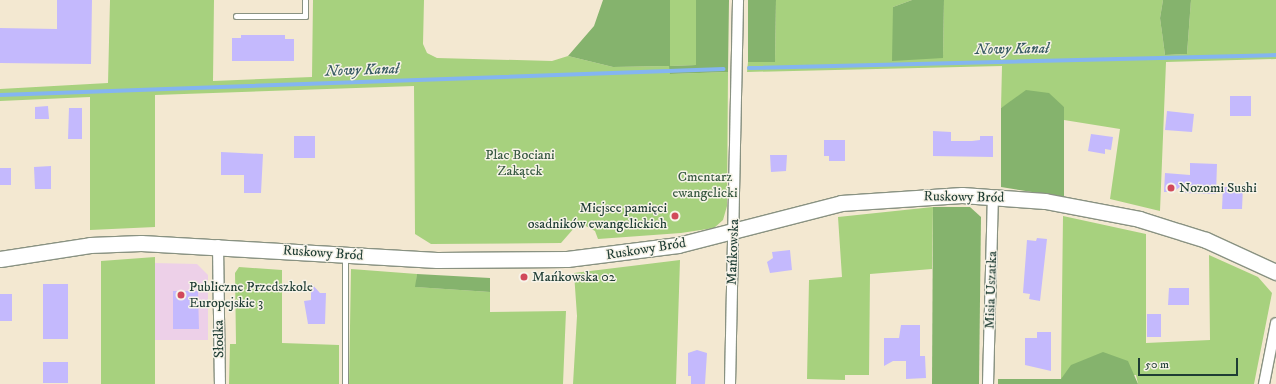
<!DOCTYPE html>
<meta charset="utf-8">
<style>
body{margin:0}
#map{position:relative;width:1276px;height:384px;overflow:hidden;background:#f3e8d1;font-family:"IM FELL DW Pica",serif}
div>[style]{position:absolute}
.built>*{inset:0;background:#edd0e8}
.green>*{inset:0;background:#a7d17e}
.forest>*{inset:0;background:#85b36d}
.stream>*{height:4px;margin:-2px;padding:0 2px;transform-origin:2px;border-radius:2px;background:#84b5f0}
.building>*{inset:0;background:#c4b9fd}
.roads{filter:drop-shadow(1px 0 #899282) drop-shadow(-1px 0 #899282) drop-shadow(0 1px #899282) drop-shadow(0 -1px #899282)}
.lane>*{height:5px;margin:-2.5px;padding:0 2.5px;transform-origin:2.5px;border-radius:2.5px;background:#fff}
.street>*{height:10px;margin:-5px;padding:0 5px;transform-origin:5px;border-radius:5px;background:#fff}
.secondary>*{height:15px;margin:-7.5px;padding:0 7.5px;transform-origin:7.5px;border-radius:7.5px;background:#fff}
.dots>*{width:11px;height:11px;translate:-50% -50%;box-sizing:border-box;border:2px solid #f7f3e8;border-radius:50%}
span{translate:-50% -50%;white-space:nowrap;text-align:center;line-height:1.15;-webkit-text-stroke:3px #f7f3e8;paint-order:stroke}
.park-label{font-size:14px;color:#3a5b43}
.poi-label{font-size:14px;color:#1f3d34}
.left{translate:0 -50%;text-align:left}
.right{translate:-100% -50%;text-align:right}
.street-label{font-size:14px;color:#1f3d34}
.water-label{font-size:15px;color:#385b63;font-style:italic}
.scale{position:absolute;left:1138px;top:358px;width:100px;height:18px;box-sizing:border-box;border:2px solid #1f3d34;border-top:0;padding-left:5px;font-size:12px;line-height:14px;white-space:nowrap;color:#1f3d34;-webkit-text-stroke:3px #f7f3e8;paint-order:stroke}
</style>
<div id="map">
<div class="built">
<div style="clip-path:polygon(154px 263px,197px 264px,208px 275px,208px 340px,154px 340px)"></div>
</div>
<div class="green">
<div style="clip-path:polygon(110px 0,214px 0,213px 81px,312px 77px,313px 0,424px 0,423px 44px,427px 53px,437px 58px,552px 61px,568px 56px,613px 67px,670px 66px,670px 0,696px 0,696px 65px,670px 66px,670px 74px,728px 72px,727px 206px,723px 220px,714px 228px,681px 233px,598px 239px,595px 231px,584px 225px,575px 227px,561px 243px,431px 244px,415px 234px,414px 86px,155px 95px,155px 227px,90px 230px,90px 97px,0 101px,0 89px,108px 83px)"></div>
<div style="clip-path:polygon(776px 0,912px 0,893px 7px,943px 57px,944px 0,1163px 0,1160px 18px,1165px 55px,1187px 54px,1191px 0,1276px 0,1276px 59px,1166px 62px,1160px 211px,1110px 199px,1120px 129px,1064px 120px,1064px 107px,1020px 97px,1001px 108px,1002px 66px,747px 72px,748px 62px,775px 62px)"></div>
<div style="clip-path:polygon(933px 207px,932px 269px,870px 274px,869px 375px,845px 375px,845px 380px,807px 379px,809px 280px,842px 277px,838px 217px)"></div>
<div style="clip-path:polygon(1063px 216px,1146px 234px,1146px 343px,1210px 340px,1209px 255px,1258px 277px,1272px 293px,1254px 384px,1138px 384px,1136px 375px,1061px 379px)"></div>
<div style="clip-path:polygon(155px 257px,155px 384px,101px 384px,101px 261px)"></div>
<div style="clip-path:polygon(680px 260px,676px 384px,573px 384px,577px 316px,574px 273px)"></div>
<div style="clip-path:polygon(239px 267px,282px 270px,282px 343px,339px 345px,339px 384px,229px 384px,230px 344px,236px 344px,235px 273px)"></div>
<div style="clip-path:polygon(351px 269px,417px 274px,416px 287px,490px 292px,490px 312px,566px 311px,563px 384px,349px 384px)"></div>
</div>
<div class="forest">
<div style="clip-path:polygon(603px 0,670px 0,670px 66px,696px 65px,696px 0,729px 0,728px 72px,670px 74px,669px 66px,613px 67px,568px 56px,594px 26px)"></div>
<div style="clip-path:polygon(748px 0,776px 0,775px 62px,748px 62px)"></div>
<div style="clip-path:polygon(912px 0,944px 0,943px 58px,892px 61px,893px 7px)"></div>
<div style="clip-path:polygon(1163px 0,1191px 0,1187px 54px,1165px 55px,1160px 18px)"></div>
<div style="clip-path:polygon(1026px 90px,1049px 93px,1064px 107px,1064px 197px,1001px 187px,1001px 108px)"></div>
<div style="clip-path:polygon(933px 207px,970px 207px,981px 217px,979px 384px,932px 384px)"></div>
<div style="clip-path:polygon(417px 274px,490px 278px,490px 292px,415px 287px)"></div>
<div style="clip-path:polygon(1103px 352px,1128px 361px,1138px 384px,998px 384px,998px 379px,1061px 379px,1071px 365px)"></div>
</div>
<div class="stream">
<div style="left:749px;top:68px;width:527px;rotate:-1.41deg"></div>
<div style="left:0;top:95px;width:724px;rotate:-2.06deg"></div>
</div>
<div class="building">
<div style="clip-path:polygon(57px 0,92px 0,91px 64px,0 63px,0 28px,57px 29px)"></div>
<div style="clip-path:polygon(241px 35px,285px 35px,285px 39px,294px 39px,294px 61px,232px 61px,232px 38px,241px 38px)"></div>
<div style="clip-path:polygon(1230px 96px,1251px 96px,1251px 116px,1230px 116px)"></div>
<div style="clip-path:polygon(48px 106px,49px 119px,35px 119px,35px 107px)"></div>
<div style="clip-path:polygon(69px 108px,82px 108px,82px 139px,68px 139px)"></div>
<div style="clip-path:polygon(1167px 111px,1194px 114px,1192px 132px,1165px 130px)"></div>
<div style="clip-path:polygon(933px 131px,951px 132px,951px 141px,972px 141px,980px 140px,980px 136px,993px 136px,993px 157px,933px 156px)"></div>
<div style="clip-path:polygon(1091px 134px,1113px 137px,1111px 150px,1105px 149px,1105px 154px,1088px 151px)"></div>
<div style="clip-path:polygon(294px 136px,315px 136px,315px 158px,294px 158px)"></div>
<div style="clip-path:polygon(824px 140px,845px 140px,845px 161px,829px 161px,829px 156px,824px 156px)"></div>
<div style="clip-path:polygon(221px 152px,263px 154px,261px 193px,244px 193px,244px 175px,221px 175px)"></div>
<div style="clip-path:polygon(770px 155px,787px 155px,786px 171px,771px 172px)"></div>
<div style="clip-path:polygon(1190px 163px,1217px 164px,1216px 194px,1186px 193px,1180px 187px,1173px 192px,1164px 192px,1165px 173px,1190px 175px)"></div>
<div style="clip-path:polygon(51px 166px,51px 189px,35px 189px,34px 167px)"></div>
<div style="clip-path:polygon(0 168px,11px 168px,11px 185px,0 185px)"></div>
<div style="clip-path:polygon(1223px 187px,1243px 187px,1242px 209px,1222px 209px)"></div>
<div style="clip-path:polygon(1037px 238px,1047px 239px,1040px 301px,1029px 299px,1030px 294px,1023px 293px,1027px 240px,1036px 241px)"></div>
<div style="clip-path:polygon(790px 250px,792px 270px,770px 273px,767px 262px,773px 258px,772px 252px)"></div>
<div style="clip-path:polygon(311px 283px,320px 293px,326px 293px,325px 324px,308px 324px,304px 301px,311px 300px)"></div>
<div style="clip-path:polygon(43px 284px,68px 284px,68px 339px,43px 339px)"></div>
<div style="clip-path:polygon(1169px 288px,1189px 288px,1189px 305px,1168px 305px)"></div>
<div style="clip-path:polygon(173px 291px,198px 291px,199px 329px,173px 329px)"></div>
<div style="clip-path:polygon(0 294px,12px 294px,12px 321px,0 321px)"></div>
<div style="clip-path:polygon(1147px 314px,1161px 314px,1161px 337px,1147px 337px)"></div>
<div style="clip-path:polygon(901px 325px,920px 325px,920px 356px,925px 356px,926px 378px,906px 379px,906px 361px,893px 361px,884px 366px,884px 338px,899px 338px)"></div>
<div style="clip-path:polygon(1037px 332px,1051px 332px,1051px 371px,1025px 365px,1025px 338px,1037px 338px)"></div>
<div style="clip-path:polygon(697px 350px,707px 353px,705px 384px,691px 384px,691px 376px,688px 376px,688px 353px)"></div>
<div style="clip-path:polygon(43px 362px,68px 362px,68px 383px,43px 383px)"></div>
</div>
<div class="roads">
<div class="lane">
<div style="left:236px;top:16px;width:69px"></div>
<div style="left:305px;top:16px;width:16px;rotate:-90deg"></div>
<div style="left:345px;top:257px;width:127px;rotate:90deg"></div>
</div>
<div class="street">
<div style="left:218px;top:245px;width:139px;rotate:89.2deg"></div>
<div style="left:730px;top:384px;width:384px;rotate:-88.8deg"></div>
<div style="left:988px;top:384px;width:187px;rotate:-88.5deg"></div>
<div style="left:1264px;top:384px;width:62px;rotate:-78.9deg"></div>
</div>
<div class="secondary">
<div style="left:0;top:259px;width:91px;rotate:-8.8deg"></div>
<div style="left:90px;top:245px;width:51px;rotate:-2.2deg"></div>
<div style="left:141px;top:243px;width:296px;rotate:3.3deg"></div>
<div style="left:437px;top:260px;width:130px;rotate:-0.4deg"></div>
<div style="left:567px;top:259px;width:112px;rotate:-7.2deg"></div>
<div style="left:678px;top:245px;width:168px;rotate:-14.4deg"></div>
<div style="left:841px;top:203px;width:121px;rotate:-3.8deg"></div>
<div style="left:962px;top:195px;width:83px;rotate:4.1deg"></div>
<div style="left:1045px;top:201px;width:96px;rotate:10.8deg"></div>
<div style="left:1139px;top:219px;width:70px;rotate:17.4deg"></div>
<div style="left:1206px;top:240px;width:77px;rotate:24.6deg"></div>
</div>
</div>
<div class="dots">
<div style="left:1171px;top:188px;background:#d1495b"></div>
<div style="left:675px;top:216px;background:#d1495b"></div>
<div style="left:524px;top:277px;background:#d1495b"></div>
<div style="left:181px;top:295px;background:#d1495b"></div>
</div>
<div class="park-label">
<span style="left:520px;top:163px">Plac Bociani<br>Zakątek</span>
<span style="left:705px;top:185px">Cmentarz<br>ewangelicki</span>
</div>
<div class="poi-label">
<span class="left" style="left:1179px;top:188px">Nozomi Sushi</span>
<span class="right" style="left:667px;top:216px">Miejsce pamięci<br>osadników ewangelickich</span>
<span class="left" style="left:532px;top:277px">Mańkowska 02</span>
<span class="left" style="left:189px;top:295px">Publiczne Przedszkole<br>Europejskie 3</span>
</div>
<div class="street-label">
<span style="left:964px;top:197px;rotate:1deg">Ruskowy Bród</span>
<span style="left:646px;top:249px;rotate:-9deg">Ruskowy Bród</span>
<span style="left:733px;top:252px;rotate:-88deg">Mańkowska</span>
<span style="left:323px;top:253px;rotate:4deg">Ruskowy Bród</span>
<span style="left:991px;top:290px;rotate:-88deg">Misia Uszatka</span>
<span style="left:219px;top:339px;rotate:-91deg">Słodka</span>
</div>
<div class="water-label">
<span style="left:1012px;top:49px;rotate:-1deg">Nowy Kanał</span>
<span style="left:362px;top:70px;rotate:-2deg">Nowy Kanał</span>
</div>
<div class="scale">50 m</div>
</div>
